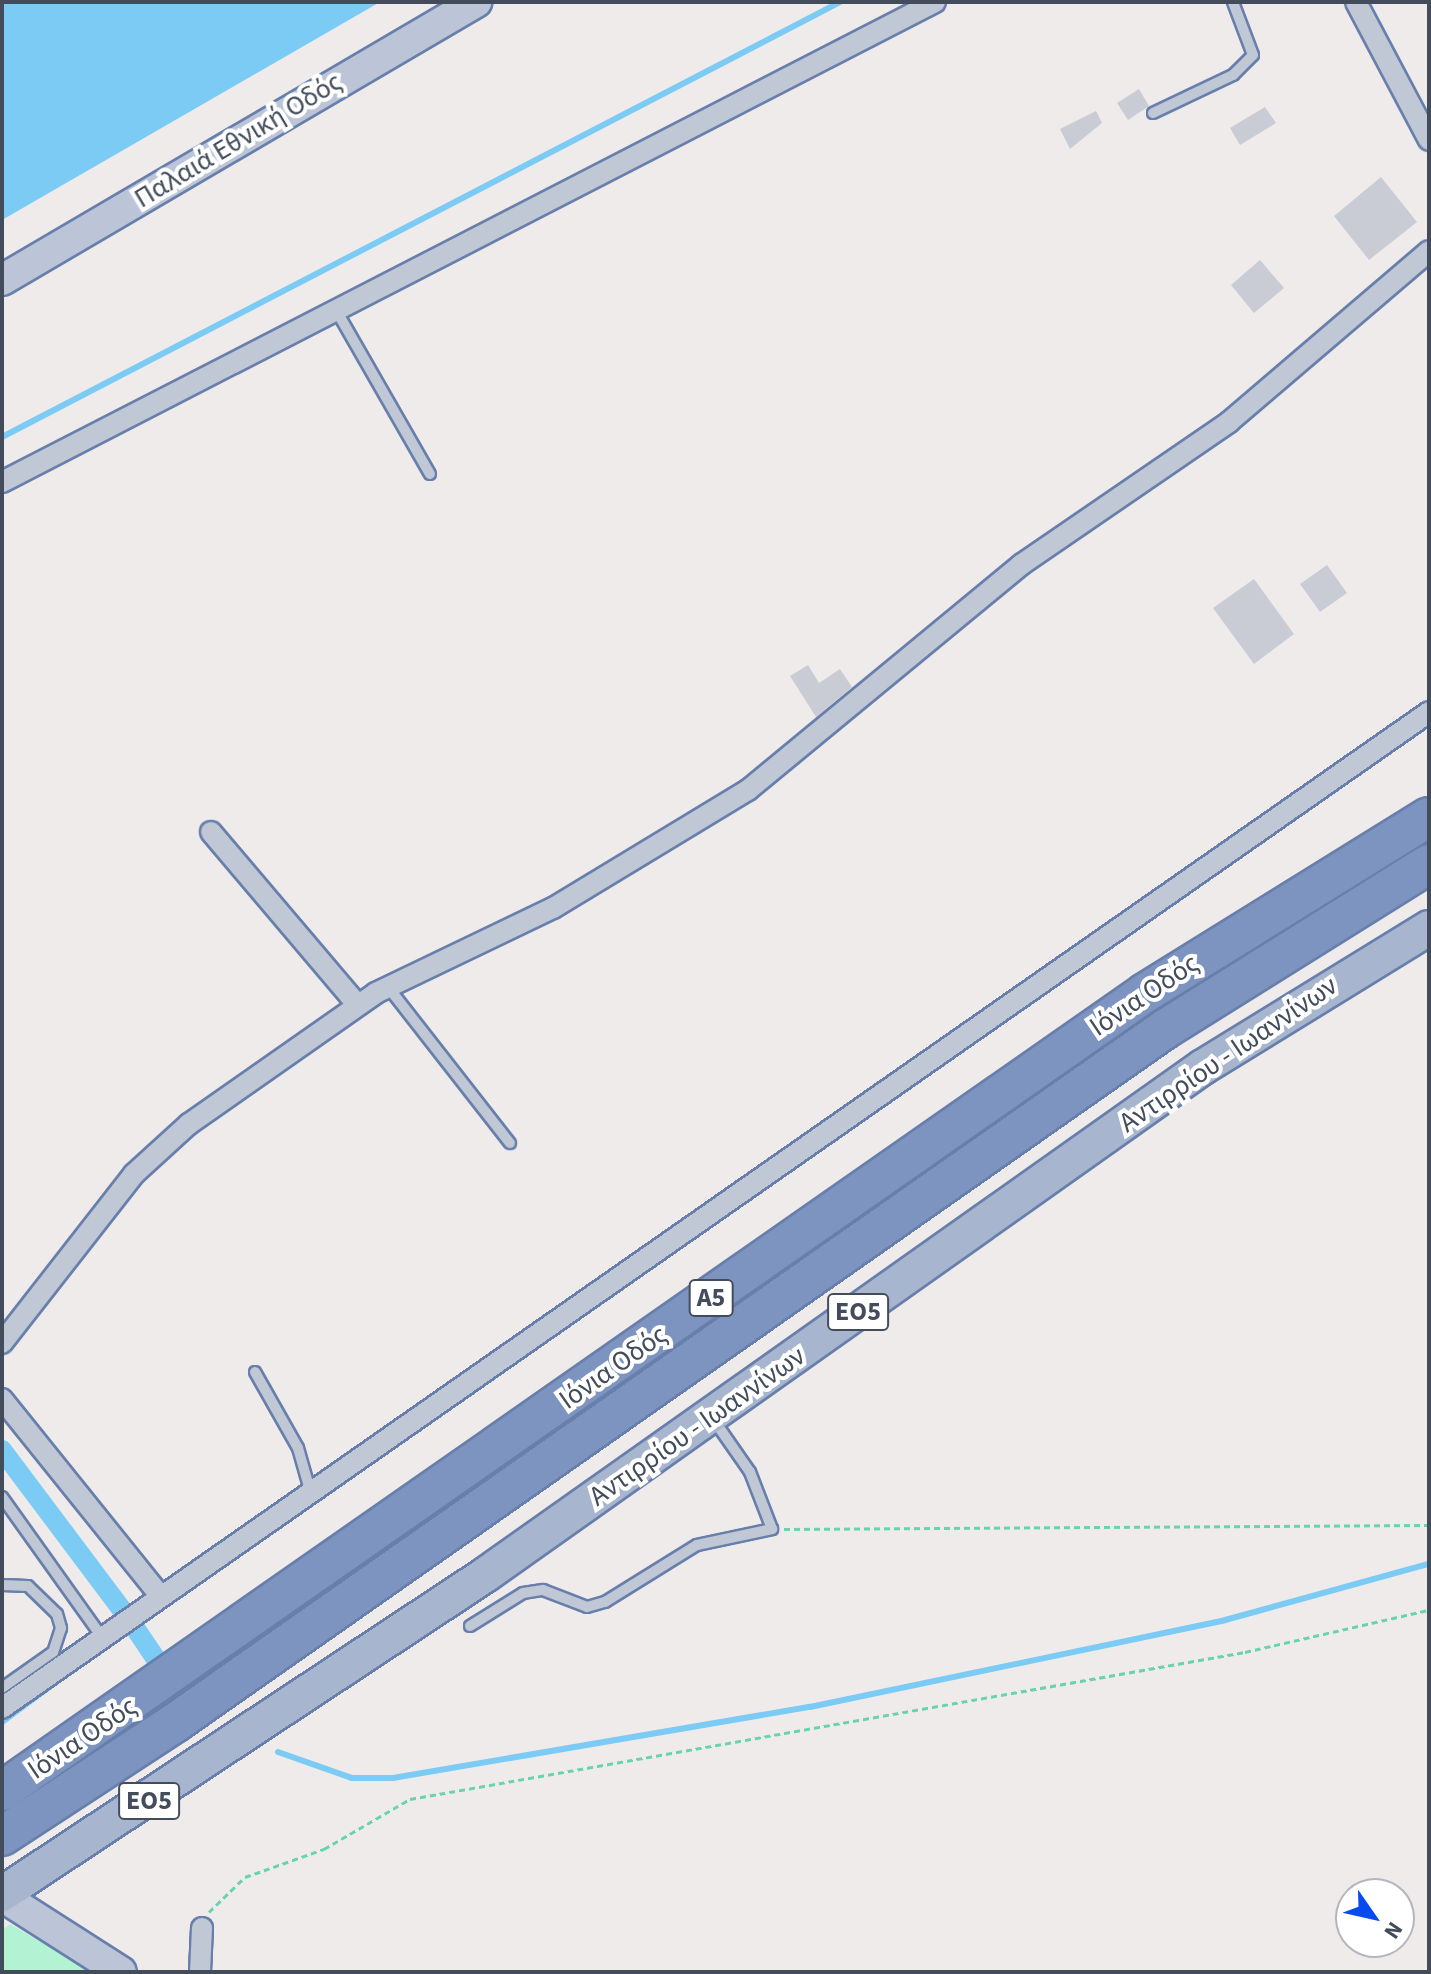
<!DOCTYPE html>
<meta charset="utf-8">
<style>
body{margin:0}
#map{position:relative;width:1431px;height:1974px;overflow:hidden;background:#efebeb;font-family:"Source Sans 3",sans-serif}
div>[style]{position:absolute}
.green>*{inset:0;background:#b3f3d4}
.water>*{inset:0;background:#7bcbf5}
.stream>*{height:6px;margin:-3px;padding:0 3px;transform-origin:3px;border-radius:3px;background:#7bcbf5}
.canal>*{height:20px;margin:-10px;padding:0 10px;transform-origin:10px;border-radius:10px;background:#7bcbf5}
.building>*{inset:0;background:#c9ccd4}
.path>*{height:3px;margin-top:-1.5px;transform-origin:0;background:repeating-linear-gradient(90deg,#68d4ad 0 6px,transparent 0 10px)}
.roads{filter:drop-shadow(2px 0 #687fac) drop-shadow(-2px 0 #687fac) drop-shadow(0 2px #687fac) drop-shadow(0 -2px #687fac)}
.lane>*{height:10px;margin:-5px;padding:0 5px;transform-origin:5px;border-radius:5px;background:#c0c8d5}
.street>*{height:20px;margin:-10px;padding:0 10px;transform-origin:10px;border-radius:10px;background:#c0c8d5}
.secondary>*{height:30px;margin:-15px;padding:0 15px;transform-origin:15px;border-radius:15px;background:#bbc5d7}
.primary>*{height:34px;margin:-17px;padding:0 17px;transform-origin:17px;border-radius:17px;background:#a7b6ce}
.highway>*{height:38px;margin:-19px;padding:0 19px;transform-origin:19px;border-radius:19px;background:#7d94c1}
span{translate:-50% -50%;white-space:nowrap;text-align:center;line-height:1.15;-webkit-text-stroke:8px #fff;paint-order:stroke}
.shield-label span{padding:2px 6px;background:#fff;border:2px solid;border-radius:6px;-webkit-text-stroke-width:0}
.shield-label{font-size:26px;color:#424c5b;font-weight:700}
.street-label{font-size:28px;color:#424c5b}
.frame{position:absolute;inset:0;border:4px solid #424c5b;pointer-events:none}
.north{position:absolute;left:1335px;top:1878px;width:80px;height:80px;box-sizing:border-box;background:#fff;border:2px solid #b3b7bd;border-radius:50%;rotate:124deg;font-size:22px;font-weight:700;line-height:32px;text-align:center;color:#424c5b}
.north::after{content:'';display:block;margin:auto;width:28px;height:36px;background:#064bee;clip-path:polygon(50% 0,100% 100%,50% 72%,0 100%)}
</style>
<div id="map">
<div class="green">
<div style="clip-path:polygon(10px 1924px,93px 1972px,2px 1972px,2px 1930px)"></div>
</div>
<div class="water">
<div style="clip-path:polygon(2px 2px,380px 2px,2px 220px)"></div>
</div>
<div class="stream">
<div style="left:2px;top:437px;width:944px;rotate:-27.43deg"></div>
<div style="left:2px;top:1722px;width:71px;rotate:-36.4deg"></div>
<div style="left:278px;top:1752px;width:78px;rotate:19.4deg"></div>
<div style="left:352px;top:1778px;width:41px"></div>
<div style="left:393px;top:1778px;width:423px;rotate:-9.7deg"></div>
<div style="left:810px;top:1707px;width:424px;rotate:-11.8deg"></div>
<div style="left:1225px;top:1620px;width:212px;rotate:-15.4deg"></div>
</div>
<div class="canal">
<div style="left:2px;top:1450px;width:200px;rotate:53.1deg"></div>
<div style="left:131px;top:1622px;width:52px;rotate:56deg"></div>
</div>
<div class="building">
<div style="clip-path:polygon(1139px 89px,1149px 106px,1128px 120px,1117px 103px)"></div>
<div style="clip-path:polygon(1265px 107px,1276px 123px,1240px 145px,1230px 128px)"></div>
<div style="clip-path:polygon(1096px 111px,1102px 123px,1070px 149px,1060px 129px)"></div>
<div style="clip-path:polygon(1381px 177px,1417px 222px,1369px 260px,1334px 216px)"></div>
<div style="clip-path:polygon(1260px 260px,1284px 288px,1254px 313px,1231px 285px)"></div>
<div style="clip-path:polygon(1327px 565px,1347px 593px,1320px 612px,1300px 584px)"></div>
<div style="clip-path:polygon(1254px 579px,1294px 634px,1254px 664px,1213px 608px)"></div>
<div style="clip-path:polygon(808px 665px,819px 683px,840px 669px,852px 687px,816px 717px,790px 676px)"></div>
</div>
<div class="path">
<div style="left:784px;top:1529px;width:645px;rotate:-0.36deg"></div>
<div style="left:209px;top:1912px;width:50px;rotate:-44.2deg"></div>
<div style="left:245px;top:1877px;width:84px;rotate:-19.5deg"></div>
<div style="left:324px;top:1849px;width:99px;rotate:-30.2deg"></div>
<div style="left:410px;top:1799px;width:848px;rotate:-9.98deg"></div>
<div style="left:1245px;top:1652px;width:189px;rotate:-12.9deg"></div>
</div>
<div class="roads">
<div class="lane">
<div style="left:1153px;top:113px;width:89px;rotate:-25.4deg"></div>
<div style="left:1233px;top:75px;width:28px;rotate:-45deg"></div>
<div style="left:1253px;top:55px;width:57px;rotate:-110.7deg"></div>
<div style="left:336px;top:310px;width:189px;rotate:60.2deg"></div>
<div style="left:388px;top:987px;width:198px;rotate:52deg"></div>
<div style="left:255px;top:1372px;width:87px;rotate:60.5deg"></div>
<div style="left:298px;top:1448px;width:44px;rotate:74.1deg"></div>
<div style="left:2px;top:1497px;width:171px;rotate:54.5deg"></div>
<div style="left:2px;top:1585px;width:26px;rotate:2deg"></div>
<div style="left:28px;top:1586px;width:40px;rotate:44deg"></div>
<div style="left:57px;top:1614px;width:15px;rotate:74deg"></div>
<div style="left:61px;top:1628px;width:25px;rotate:108deg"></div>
<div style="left:53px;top:1652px;width:62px;rotate:144.8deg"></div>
<div style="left:470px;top:1626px;width:62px;rotate:-31.9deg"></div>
<div style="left:523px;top:1593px;width:20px;rotate:-9deg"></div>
<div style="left:543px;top:1590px;width:47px;rotate:21.1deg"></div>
<div style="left:587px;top:1607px;width:19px;rotate:-16deg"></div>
<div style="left:605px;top:1602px;width:108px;rotate:-31.8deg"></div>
<div style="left:697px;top:1545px;width:77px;rotate:-12deg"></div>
<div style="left:772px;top:1529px;width:61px;rotate:-111.1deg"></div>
<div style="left:750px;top:1472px;width:65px;rotate:-124.9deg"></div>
</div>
<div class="street">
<div style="left:1356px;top:2px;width:156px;rotate:62.1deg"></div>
<div style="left:2px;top:482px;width:1049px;rotate:-27.22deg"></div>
<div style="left:211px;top:832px;width:226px;rotate:49.7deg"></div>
<div style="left:2px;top:1343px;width:214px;rotate:-52deg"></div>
<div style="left:134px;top:1174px;width:74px;rotate:-42.3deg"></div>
<div style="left:189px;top:1124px;width:228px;rotate:-35deg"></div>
<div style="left:376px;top:993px;width:196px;rotate:-25.7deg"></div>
<div style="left:553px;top:908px;width:228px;rotate:-31.2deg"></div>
<div style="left:748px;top:790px;width:355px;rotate:-39.5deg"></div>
<div style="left:1022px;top:564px;width:251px;rotate:-34.4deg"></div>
<div style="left:1229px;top:422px;width:263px;rotate:-40.5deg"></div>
<div style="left:2px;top:1399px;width:250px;rotate:51.2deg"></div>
<div style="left:2px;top:1708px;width:1740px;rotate:-34.91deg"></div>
<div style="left:200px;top:1972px;width:44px;rotate:-87.4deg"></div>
</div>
<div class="secondary">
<div style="left:2px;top:280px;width:550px;rotate:-30.39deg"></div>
<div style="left:2px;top:1896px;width:141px;rotate:32.6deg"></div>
</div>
<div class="primary">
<div style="left:2px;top:1894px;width:579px;rotate:-33.44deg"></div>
<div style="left:485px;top:1575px;width:880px;rotate:-35.28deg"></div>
<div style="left:1203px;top:1067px;width:265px;rotate:-31.6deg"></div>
</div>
<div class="highway">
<div style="left:2px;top:1791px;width:1394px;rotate:-34.92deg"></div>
<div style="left:1145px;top:993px;width:334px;rotate:-31.8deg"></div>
<div style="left:2px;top:1836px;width:208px;rotate:-33.2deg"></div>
<div style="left:176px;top:1722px;width:1208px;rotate:-35.02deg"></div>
<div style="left:1165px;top:1029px;width:311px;rotate:-32deg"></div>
</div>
</div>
<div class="shield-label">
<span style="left:711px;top:1298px">Α5</span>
<span style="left:858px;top:1312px">ΕΟ5</span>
<span style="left:149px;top:1801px">ΕΟ5</span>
</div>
<div class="street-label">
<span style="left:238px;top:140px;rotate:-31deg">Παλαιά Εθνική Οδός</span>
<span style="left:1144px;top:995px;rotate:-34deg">Ιόνια Οδός</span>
<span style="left:1228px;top:1054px;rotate:-34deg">Αντιρρίου - Ιωαννίνων</span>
<span style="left:613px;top:1367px;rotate:-35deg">Ιόνια Οδός</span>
<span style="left:697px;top:1426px;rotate:-35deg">Αντιρρίου - Ιωαννίνων</span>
<span style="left:82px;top:1738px;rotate:-34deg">Ιόνια Οδός</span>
</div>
<div class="frame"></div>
<div class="north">N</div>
</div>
